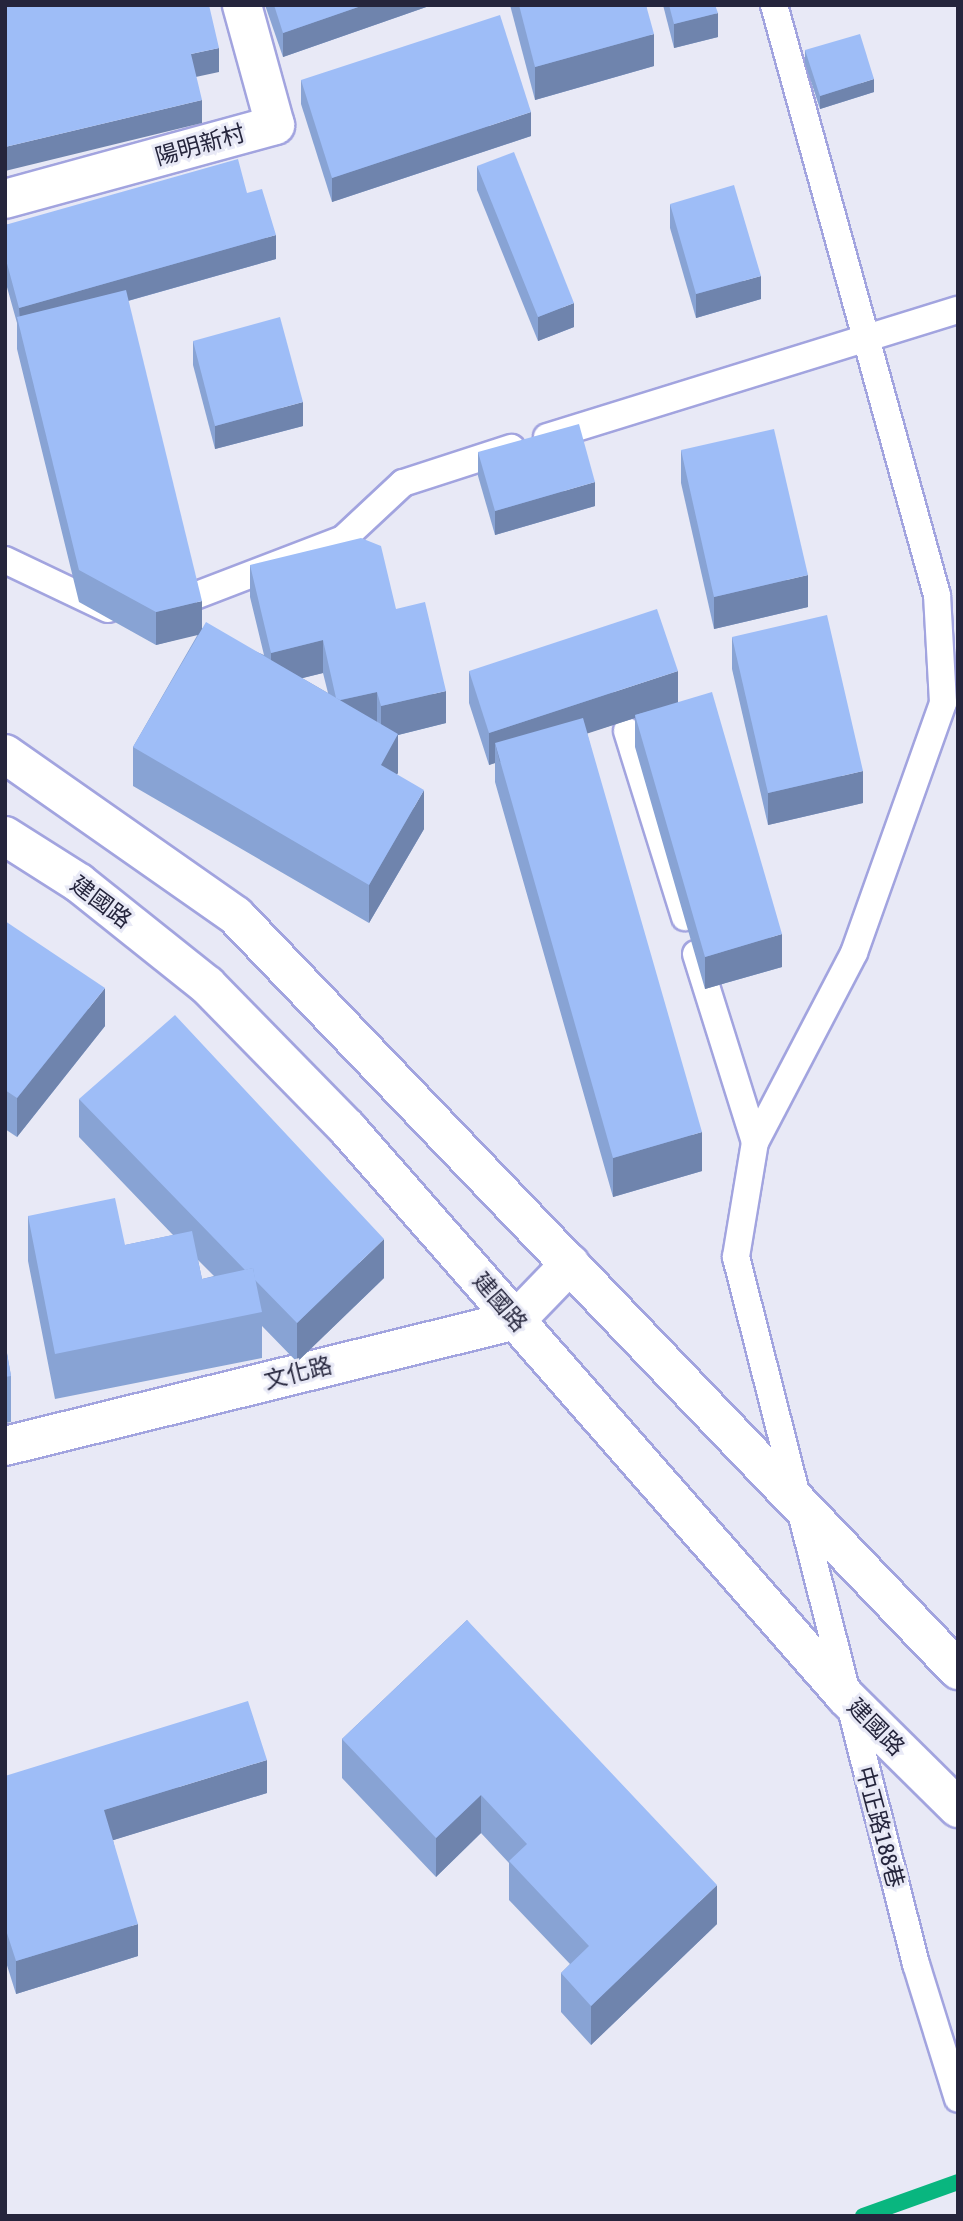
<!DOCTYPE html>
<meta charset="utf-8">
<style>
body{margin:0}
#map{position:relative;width:963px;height:2221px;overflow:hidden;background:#e8e9f6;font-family:"Asap Condensed","Noto Sans TC",sans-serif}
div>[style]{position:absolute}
.stream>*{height:16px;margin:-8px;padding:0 8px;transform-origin:8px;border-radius:8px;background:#09b67f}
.roads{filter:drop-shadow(2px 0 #a2a4df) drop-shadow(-2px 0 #a2a4df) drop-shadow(0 2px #a2a4df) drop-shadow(0 -2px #a2a4df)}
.service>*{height:26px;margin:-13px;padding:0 13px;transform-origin:13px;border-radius:13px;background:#fff}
.minor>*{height:38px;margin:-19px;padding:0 19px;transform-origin:19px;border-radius:19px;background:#fff}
.tertiary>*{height:38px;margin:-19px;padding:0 19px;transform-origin:19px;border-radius:19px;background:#fff}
.wall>*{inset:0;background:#88a3d4}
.shaded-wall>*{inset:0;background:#6f84ad}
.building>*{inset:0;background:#9ebdf7}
span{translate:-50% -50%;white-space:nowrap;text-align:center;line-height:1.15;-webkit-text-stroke:6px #e8e9f6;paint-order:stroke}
.street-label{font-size:23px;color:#25253c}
.frame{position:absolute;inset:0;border:7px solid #25253c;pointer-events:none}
</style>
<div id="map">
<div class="stream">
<div style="left:863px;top:2216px;width:101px;rotate:-19.7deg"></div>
</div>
<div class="roads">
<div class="service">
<div style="left:774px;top:5px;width:612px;rotate:74.56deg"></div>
<div style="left:937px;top:595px;width:108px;rotate:86.8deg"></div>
<div style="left:943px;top:703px;width:265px;rotate:109.6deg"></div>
<div style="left:854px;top:953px;width:213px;rotate:117.6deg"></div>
<div style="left:755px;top:1142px;width:117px;rotate:99.4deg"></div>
<div style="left:736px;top:1257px;width:730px;rotate:75.72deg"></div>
<div style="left:916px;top:1964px;width:141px;rotate:72.7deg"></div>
<div style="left:547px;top:437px;width:430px;rotate:-17.2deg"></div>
<div style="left:5px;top:560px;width:114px;rotate:25.4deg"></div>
<div style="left:166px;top:607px;width:190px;rotate:-21deg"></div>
<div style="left:343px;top:539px;width:82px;rotate:-43deg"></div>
<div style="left:403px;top:483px;width:114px;rotate:-18deg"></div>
<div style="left:627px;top:731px;width:195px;rotate:72.7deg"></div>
<div style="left:696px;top:954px;width:197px;rotate:72.6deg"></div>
</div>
<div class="minor">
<div style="left:5px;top:199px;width:280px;rotate:-15.3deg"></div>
<div style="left:275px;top:125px;width:124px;rotate:-105.4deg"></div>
<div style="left:5px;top:1446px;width:526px;rotate:-13.85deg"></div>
<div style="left:516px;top:1320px;width:78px;rotate:-46deg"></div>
</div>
<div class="tertiary">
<div style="left:5px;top:754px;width:282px;rotate:35deg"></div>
<div style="left:236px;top:916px;width:1044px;rotate:46.24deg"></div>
<div style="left:5px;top:836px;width:88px;rotate:32.4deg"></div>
<div style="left:79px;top:883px;width:164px;rotate:38.6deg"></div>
<div style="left:207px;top:985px;width:200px;rotate:45.6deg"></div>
<div style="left:347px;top:1128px;width:757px;rotate:48.75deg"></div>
<div style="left:846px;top:1697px;width:158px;rotate:44.7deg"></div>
</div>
</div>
<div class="wall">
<div style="clip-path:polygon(265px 5px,432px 5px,283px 57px)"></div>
<div style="clip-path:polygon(510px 5px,646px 5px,654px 66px,535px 100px)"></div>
<div style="clip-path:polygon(663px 5px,715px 5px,718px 37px,674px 48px)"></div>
<div style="clip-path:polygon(805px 50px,874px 92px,820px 109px,805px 63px)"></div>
<div style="clip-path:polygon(301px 80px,531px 136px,332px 202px,301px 104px)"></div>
<div style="clip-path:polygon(477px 166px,574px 327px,538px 341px,477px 190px)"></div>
<div style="clip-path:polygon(evenodd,247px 193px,276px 259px,128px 301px,202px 628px,264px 655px,250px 597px,250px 565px,396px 609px,446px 723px,398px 735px,397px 775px,424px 829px,369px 923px,133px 786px,133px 747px,198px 634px,156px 645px,79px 602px,17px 349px,17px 323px,5px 280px,5px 225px,247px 193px,323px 673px,328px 693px,302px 678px,323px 673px)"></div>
<div style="clip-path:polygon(670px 204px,761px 299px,696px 318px,670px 228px)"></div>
<div style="clip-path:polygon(193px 341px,303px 426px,215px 449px,193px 365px)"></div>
<div style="clip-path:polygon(681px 450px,808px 607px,714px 629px,681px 483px)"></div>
<div style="clip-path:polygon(478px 452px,595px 506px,495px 535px,478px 476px)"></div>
<div style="clip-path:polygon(732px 637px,863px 803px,768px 825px,732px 669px)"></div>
<div style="clip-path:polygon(469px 671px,678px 702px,782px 967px,705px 989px,635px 747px,635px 718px,587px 733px,702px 1171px,613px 1197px,495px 782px,495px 763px,489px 765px,469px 703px)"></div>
<div style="clip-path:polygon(5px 921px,105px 1026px,17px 1137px,5px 1129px)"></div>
<div style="clip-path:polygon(evenodd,79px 1099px,384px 1278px,297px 1362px,262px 1326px,262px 1358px,55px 1399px,28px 1261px,28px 1216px,125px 1245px,173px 1235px,79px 1137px,79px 1099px,198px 1260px,214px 1276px,202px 1279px,198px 1260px)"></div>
<div style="clip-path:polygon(5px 1342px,11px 1376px,11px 1422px,5px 1423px)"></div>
<div style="clip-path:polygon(467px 1620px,717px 1924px,591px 2045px,561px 2012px,561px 1973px,570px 1964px,509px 1900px,509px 1863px,481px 1833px,436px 1877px,342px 1778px,342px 1739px)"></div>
<div style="clip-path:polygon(5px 1776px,267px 1793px,113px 1840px,138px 1956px,16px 1994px,5px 1959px)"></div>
</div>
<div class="shaded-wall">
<div style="clip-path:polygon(364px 5px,432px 5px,283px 57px,283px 33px)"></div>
<div style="clip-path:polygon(718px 13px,718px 37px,674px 48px,674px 24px)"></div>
<div style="clip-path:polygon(654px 34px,654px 66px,535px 100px,535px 67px)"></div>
<div style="clip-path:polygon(219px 48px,219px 72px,191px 78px,191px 54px)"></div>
<div style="clip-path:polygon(874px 79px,874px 92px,820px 109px,820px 96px)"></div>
<div style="clip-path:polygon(202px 100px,202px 123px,5px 171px,5px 147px)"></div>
<div style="clip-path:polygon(531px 112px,531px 136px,332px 202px,332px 178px)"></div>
<div style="clip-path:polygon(276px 235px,276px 259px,21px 331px,19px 308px)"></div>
<div style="clip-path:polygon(761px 276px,761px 299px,696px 318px,696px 294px)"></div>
<div style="clip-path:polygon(574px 303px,574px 327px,538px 341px,538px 317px)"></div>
<div style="clip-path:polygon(5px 383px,6px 383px,6px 422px,5px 422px)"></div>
<div style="clip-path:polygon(303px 402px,303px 426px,215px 449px,215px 426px)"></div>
<div style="clip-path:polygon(595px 482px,595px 506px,495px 535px,495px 511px)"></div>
<div style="clip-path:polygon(808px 575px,808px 607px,714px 629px,714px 597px)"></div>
<div style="clip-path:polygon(202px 601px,202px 634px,156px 645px,156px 612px)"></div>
<div style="clip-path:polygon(323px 640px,323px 673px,271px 686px,271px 653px)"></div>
<div style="clip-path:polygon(678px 671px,678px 704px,635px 715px,635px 718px,500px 762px,495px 743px,495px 763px,489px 765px,489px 733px)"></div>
<div style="clip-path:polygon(446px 691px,446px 723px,398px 735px,398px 773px,381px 804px,381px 706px)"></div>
<div style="clip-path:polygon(377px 692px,377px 724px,337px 701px)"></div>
<div style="clip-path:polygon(863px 771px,863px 803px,768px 825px,768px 793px)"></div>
<div style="clip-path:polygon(424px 790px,424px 829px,369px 923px,369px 885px)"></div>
<div style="clip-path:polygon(782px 934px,782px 967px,705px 989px,705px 957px)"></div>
<div style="clip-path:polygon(105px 988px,105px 1026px,17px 1137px,17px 1098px)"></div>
<div style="clip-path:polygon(702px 1132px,702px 1171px,613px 1197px,613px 1158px)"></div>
<div style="clip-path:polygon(384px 1239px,384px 1278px,297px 1362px,297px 1323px)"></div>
<div style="clip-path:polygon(267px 1760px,267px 1793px,104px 1843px,104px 1810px)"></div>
<div style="clip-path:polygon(481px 1795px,481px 1833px,436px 1877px,436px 1838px)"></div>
<div style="clip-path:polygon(717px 1885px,717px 1924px,591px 2045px,591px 2006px)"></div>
<div style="clip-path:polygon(138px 1924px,138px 1956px,16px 1994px,16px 1961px)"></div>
</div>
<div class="building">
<div style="clip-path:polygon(5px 5px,209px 5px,219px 48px,191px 54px,202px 100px,5px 147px)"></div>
<div style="clip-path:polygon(274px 5px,364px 5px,283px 33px)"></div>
<div style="clip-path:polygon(519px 5px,646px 5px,654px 34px,535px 67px)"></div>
<div style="clip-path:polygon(669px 5px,715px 5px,718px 13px,674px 24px)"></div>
<div style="clip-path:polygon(500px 15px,531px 112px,332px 178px,301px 80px)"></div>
<div style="clip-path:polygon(860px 34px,874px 79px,820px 96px,805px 50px)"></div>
<div style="clip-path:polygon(514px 152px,574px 303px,538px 317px,477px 166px)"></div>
<div style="clip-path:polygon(238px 159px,247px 193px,262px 189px,276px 235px,19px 308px,5px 256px,5px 225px)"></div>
<div style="clip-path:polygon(734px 185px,761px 276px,696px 294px,670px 204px)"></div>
<div style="clip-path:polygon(126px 290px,202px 601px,156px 612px,79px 570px,17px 317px)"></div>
<div style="clip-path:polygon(280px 317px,303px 402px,215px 426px,193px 341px)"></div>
<div style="clip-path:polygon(579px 424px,595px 482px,495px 511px,478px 452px)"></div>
<div style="clip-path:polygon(774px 429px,808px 575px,714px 597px,681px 450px)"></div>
<div style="clip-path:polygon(361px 538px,381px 546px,396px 609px,425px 602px,446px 691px,381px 706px,377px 692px,340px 700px,336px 698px,323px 640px,271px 653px,250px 565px)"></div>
<div style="clip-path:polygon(657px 609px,678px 671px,489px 733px,469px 671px)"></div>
<div style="clip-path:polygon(827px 615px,863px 771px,768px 793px,732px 637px)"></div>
<div style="clip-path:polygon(206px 622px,398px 734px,381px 765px,424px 790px,369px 885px,133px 747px)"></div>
<div style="clip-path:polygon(712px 692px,782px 934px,705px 957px,635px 715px)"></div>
<div style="clip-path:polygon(583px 718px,702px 1132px,613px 1158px,495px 743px)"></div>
<div style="clip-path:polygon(5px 921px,105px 988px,17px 1098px,5px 1090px)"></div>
<div style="clip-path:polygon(175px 1015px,384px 1239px,297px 1323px,255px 1280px,253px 1268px,245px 1270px,79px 1099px)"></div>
<div style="clip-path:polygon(115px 1198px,125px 1245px,192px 1231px,202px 1279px,253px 1268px,262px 1312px,55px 1354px,28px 1216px)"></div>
<div style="clip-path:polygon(5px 1342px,11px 1376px,5px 1377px)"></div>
<div style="clip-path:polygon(467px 1620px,717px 1885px,591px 2006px,561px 1973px,589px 1946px,509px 1861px,527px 1844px,481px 1795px,436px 1838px,342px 1739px)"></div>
<div style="clip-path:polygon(248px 1701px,267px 1760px,104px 1810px,138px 1924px,16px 1961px,5px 1927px,5px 1776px)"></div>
</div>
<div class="street-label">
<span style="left:200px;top:145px;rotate:-16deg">陽明新村</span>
<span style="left:101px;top:902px;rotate:37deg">建國路</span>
<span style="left:500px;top:1302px;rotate:49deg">建國路</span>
<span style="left:298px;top:1373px;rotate:-14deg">文化路</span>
<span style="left:876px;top:1727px;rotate:45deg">建國路</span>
<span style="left:880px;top:1827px;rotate:75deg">中正路188巷</span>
</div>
<div class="frame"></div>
</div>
